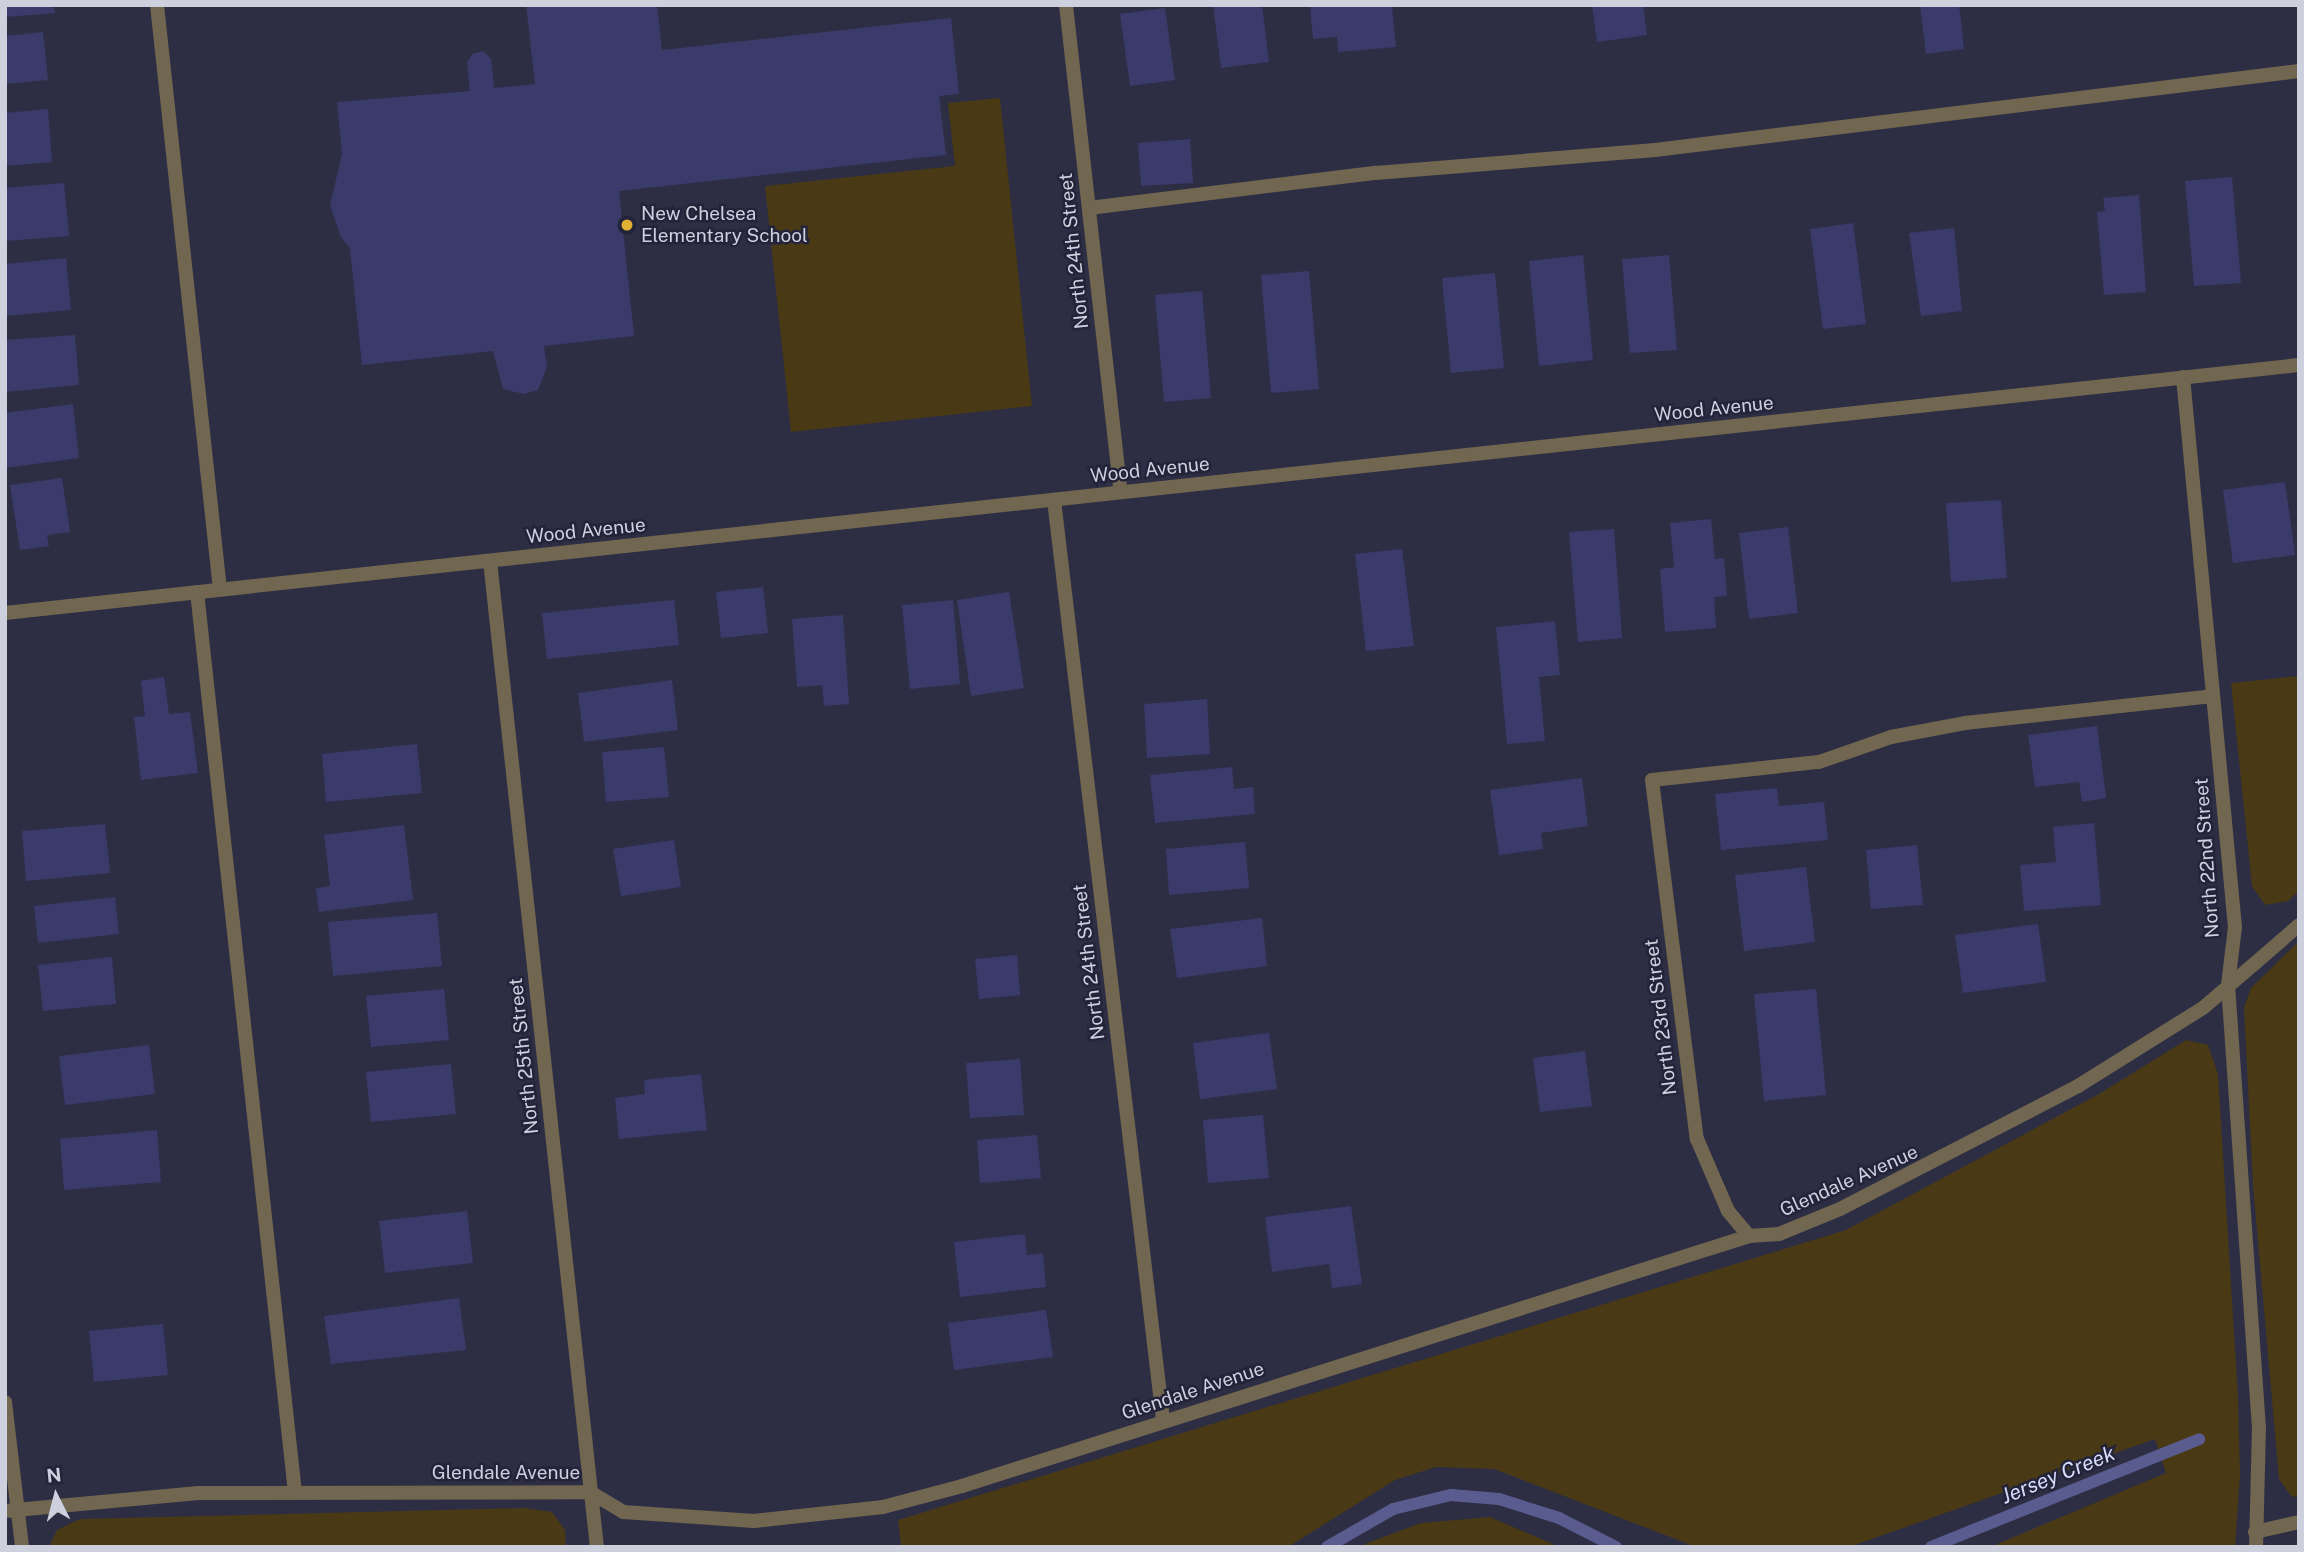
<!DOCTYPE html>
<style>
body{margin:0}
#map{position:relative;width:2304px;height:1552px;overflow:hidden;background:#2d2e44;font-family:"Public Sans",sans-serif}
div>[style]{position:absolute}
.green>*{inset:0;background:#493915}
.stream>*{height:12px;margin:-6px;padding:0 6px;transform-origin:6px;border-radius:6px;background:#5a5c8f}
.building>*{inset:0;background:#3a3b6b}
.service>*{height:14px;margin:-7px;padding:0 7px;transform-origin:7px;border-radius:7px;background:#71664f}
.minor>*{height:14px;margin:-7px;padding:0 7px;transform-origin:7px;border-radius:7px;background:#71664f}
.tertiary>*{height:14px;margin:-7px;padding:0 7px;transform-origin:7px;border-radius:7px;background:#71664f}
.dots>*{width:19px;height:19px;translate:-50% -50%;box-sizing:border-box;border:4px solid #232439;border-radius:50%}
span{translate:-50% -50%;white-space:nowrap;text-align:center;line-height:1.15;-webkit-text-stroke:5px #232439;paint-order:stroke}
.poi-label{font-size:19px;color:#ced0de}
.left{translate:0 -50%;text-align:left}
.street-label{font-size:19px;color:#ced0de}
.water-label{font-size:21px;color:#d8dcfc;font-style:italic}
.frame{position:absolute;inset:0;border:7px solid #ced0de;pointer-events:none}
.north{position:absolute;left:21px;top:1461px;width:70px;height:70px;-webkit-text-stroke:5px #232439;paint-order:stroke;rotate:354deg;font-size:19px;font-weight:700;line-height:28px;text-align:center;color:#ced0de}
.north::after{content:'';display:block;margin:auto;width:24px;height:32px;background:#ced0de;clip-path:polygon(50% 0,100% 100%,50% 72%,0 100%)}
</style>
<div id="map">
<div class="green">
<div style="clip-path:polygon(1000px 98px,1032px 406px,791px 432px,765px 186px,955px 166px,948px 103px)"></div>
<div style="clip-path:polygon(2299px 676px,2299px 891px,2288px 901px,2265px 905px,2252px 886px,2231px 683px)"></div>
<div style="clip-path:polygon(2299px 941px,2299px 1496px,2292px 1497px,2279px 1479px,2253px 1185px,2244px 1008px,2251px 988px)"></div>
<div style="clip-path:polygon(2186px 1040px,2208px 1045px,2218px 1074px,2238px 1397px,2240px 1475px,2235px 1547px,1990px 1547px,2166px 1473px,2155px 1439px,1849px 1547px,1696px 1547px,1494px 1469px,1436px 1467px,1395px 1480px,1288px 1547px,901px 1547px,898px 1520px,1846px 1230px,2099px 1094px)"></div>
<div style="clip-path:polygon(525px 1508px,552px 1512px,565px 1530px,566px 1547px,49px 1547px,57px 1530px,80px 1519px)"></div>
<div style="clip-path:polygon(1490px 1517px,1560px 1547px,1357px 1547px,1421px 1523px)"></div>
</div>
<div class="stream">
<div style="left:1327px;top:1547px;width:76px;rotate:-29.9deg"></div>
<div style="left:1393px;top:1509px;width:60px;rotate:-13.6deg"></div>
<div style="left:1451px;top:1495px;width:48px;rotate:4.8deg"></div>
<div style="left:1499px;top:1499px;width:63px;rotate:17.6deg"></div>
<div style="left:1559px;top:1518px;width:64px;rotate:27deg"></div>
<div style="left:1931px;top:1547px;width:289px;rotate:-21.9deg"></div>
</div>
<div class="building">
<div style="clip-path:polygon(5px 5px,54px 5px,55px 13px,5px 17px)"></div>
<div style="clip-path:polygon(526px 5px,657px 5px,662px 50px,951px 18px,959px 94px,939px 96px,946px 155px,619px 191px,634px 336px,544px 346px,547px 367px,538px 390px,524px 394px,503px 389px,493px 351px,362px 365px,350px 248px,341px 237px,330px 205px,342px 154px,337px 102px,470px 91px,467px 63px,472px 54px,483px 51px,491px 59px,494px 88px,535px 84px)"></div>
<div style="clip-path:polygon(1213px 5px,1262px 5px,1269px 62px,1221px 68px)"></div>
<div style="clip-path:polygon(1310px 5px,1392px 6px,1396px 47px,1338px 52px,1337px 37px,1313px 39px)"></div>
<div style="clip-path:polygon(1592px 5px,1643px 5px,1647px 35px,1597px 42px)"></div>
<div style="clip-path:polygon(1920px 5px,1959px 5px,1964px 49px,1926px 54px)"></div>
<div style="clip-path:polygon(1165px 8px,1175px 80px,1130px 86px,1120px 14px)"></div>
<div style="clip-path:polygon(43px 32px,48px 80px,5px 84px,5px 36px)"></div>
<div style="clip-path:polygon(48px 109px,52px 162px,5px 166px,5px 113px)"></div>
<div style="clip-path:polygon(1190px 139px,1193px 183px,1141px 186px,1138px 143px)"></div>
<div style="clip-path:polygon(2232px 177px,2241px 283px,2194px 286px,2185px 181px)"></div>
<div style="clip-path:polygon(64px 183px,69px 236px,5px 241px,5px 188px)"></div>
<div style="clip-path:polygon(2139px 195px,2146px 292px,2104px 295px,2097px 212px,2105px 211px,2103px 198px)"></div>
<div style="clip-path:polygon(1853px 223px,1866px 324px,1823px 329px,1810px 229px)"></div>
<div style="clip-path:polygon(1954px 228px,1962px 311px,1921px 316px,1909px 233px)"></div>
<div style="clip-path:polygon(1583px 255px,1593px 360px,1539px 366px,1529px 261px)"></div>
<div style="clip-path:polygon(1669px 255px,1677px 350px,1630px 353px,1622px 259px)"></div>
<div style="clip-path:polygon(66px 258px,71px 310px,5px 316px,5px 264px)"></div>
<div style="clip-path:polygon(1309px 271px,1319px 389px,1271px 393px,1261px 275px)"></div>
<div style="clip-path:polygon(1495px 273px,1504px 368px,1451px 373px,1442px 278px)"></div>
<div style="clip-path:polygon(1202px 291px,1211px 398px,1164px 402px,1155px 295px)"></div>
<div style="clip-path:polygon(75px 335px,79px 385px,5px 392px,5px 340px)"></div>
<div style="clip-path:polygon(73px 404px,79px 458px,5px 468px,5px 413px)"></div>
<div style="clip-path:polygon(62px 478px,70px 532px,47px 535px,49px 546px,20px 550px,10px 485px)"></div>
<div style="clip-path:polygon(2285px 482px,2295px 555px,2233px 563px,2223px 490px)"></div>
<div style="clip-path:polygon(2001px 500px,2007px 578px,1951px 582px,1946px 503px)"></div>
<div style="clip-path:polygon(1711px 519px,1715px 559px,1724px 558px,1727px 596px,1714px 597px,1716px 628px,1665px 632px,1660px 569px,1674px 567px,1670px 523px)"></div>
<div style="clip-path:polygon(1788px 527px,1798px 613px,1749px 619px,1739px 533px)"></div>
<div style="clip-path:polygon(1614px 529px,1622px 638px,1578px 642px,1569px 532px)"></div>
<div style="clip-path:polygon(1402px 549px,1414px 646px,1366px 651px,1355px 554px)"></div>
<div style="clip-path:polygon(763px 587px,768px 633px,721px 638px,716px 592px)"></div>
<div style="clip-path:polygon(1009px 592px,1024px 688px,971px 696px,957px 600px)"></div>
<div style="clip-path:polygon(674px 600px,679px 645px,547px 659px,542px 613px)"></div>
<div style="clip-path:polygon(953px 600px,960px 684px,910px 689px,902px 605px)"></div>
<div style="clip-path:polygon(843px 615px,849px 704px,824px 706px,822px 685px,797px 687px,792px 619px)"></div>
<div style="clip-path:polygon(1555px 621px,1560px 675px,1539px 677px,1545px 741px,1507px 744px,1496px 627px)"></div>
<div style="clip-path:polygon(164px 677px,169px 714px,190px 712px,198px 773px,141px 780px,134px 717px,145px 716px,141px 681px)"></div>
<div style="clip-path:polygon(672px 680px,678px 730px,584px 742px,578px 693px)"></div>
<div style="clip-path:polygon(1207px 699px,1210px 754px,1147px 758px,1144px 704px)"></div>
<div style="clip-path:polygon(2097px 726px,2106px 798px,2082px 802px,2079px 782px,2035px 787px,2028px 735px)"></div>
<div style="clip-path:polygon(417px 744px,422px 793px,326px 802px,322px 754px)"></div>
<div style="clip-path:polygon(664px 747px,669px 797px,606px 802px,602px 752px)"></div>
<div style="clip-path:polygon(1232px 767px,1234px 789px,1253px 787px,1255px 814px,1155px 823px,1150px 775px)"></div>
<div style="clip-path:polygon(1582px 778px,1588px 826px,1541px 833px,1543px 849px,1499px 855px,1490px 790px)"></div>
<div style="clip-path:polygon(1777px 788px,1779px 806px,1824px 802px,1828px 840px,1721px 850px,1715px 794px)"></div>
<div style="clip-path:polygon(2094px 823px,2101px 905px,2024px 911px,2020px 865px,2056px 862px,2053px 827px)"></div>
<div style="clip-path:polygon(105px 824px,110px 873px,26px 881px,22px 831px)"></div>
<div style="clip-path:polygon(404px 825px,413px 900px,319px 912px,316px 888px,330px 886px,324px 835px)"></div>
<div style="clip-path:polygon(674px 840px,681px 887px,621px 896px,613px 849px)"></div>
<div style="clip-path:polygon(1245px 842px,1249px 888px,1169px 895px,1166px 849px)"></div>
<div style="clip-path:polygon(1917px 845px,1923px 905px,1871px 909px,1866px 850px)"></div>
<div style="clip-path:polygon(1806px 867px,1815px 942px,1744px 951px,1735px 875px)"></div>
<div style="clip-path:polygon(115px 897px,119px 934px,38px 943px,34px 906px)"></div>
<div style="clip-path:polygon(437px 913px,442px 966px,333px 976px,328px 922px)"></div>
<div style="clip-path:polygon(1262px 918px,1267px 966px,1177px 978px,1170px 929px)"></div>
<div style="clip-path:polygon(2038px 924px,2046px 982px,1963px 993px,1955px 935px)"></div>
<div style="clip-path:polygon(1017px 955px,1020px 995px,979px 999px,975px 959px)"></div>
<div style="clip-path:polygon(112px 957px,116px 1004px,43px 1011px,38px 965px)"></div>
<div style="clip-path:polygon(444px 989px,449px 1040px,371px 1047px,366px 996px)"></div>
<div style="clip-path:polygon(1816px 989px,1826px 1095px,1764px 1101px,1754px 994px)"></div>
<div style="clip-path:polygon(1269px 1033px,1277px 1089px,1200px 1099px,1193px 1043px)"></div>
<div style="clip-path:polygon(149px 1045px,155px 1094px,65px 1105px,59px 1056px)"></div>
<div style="clip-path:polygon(1585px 1051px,1592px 1106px,1540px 1112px,1533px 1058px)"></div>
<div style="clip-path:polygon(1020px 1059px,1024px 1115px,970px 1118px,966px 1063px)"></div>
<div style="clip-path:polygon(451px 1064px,456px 1114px,371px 1122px,366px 1072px)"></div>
<div style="clip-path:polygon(701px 1074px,707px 1130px,619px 1139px,615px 1098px,645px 1094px,644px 1080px)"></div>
<div style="clip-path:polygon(1263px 1115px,1269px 1178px,1208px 1183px,1203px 1120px)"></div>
<div style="clip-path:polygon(157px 1130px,161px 1182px,64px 1190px,60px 1139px)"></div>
<div style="clip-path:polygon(1037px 1135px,1041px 1178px,980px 1183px,977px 1140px)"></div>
<div style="clip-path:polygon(1351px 1206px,1362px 1284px,1332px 1288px,1329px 1264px,1272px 1272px,1265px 1217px)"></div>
<div style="clip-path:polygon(467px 1211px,473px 1263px,385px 1273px,379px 1221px)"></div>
<div style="clip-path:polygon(1025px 1234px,1027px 1255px,1043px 1253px,1046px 1287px,960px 1297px,954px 1242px)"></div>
<div style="clip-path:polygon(459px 1298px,466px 1350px,331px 1364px,324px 1316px)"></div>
<div style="clip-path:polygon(1046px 1310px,1053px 1357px,954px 1370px,948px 1323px)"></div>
<div style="clip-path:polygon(163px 1324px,168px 1375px,94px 1382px,89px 1331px)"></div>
</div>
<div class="service">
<div style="left:157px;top:5px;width:588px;rotate:83.85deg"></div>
<div style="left:1089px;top:208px;width:289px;rotate:-7deg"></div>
<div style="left:1376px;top:173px;width:280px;rotate:-4.7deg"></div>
<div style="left:1655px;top:150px;width:649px;rotate:-6.99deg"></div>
<div style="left:197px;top:592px;width:906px;rotate:83.79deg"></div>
<div style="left:1652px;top:780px;width:168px;rotate:-6.2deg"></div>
<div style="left:1819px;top:762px;width:76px;rotate:-19.1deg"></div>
<div style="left:1891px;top:737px;width:75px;rotate:-10.7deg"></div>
<div style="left:1965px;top:723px;width:249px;rotate:-6.2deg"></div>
</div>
<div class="minor">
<div style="left:1066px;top:5px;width:490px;rotate:83.6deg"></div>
<div style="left:2183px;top:377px;width:552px;rotate:84.6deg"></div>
<div style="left:2235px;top:927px;width:58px;rotate:96.9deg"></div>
<div style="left:2228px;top:985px;width:442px;rotate:86deg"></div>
<div style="left:2259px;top:1426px;width:121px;rotate:91.4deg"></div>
<div style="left:1054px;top:500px;width:926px;rotate:83.24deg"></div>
<div style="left:490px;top:561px;width:992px;rotate:83.81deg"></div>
<div style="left:1652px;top:780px;width:362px;rotate:82.9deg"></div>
<div style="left:1697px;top:1139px;width:78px;rotate:66.7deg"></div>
<div style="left:1728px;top:1211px;width:33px;rotate:50deg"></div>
<div style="left:5px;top:1402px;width:146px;rotate:83.3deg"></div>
<div style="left:5px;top:1511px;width:194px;rotate:-5.3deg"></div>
<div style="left:198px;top:1493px;width:392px;rotate:-0.1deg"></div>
<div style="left:590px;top:1492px;width:39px;rotate:31deg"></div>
<div style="left:623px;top:1512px;width:131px;rotate:3.9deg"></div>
<div style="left:754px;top:1521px;width:130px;rotate:-6.2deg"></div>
<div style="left:883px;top:1507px;width:82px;rotate:-14.9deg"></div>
<div style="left:962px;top:1486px;width:826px;rotate:-17.62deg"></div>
<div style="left:1749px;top:1236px;width:30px;rotate:-4deg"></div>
<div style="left:1779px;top:1234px;width:66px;rotate:-22.3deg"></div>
<div style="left:1840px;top:1209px;width:268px;rotate:-27.3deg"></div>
<div style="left:2078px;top:1086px;width:147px;rotate:-32deg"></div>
<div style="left:2203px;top:1008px;width:127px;rotate:-40.8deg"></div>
<div style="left:2255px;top:1532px;width:45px;rotate:-12.8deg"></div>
</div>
<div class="tertiary">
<div style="left:5px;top:613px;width:2307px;rotate:-6.17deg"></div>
</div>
<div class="dots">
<div style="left:627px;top:225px;background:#e1af34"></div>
</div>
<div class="poi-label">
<span class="left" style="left:641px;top:225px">New Chelsea<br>Elementary School</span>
</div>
<div class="street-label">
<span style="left:1074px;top:251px;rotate:-96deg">North 24th Street</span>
<span style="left:1714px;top:409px;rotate:-6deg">Wood Avenue</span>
<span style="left:1150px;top:470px;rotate:-6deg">Wood Avenue</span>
<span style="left:586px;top:531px;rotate:-6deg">Wood Avenue</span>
<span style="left:2207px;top:858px;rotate:-94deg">North 22nd Street</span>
<span style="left:1089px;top:962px;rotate:-97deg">North 24th Street</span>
<span style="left:1661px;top:1017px;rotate:-97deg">North 23rd Street</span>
<span style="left:524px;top:1056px;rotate:-96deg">North 25th Street</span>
<span style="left:1849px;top:1181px;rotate:-24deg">Glendale Avenue</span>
<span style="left:1193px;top:1391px;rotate:-18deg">Glendale Avenue</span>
<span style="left:506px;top:1473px">Glendale Avenue</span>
</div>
<div class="water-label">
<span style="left:2058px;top:1475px;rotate:-22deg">Jersey Creek</span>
</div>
<div class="frame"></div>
<div class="north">N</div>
</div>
